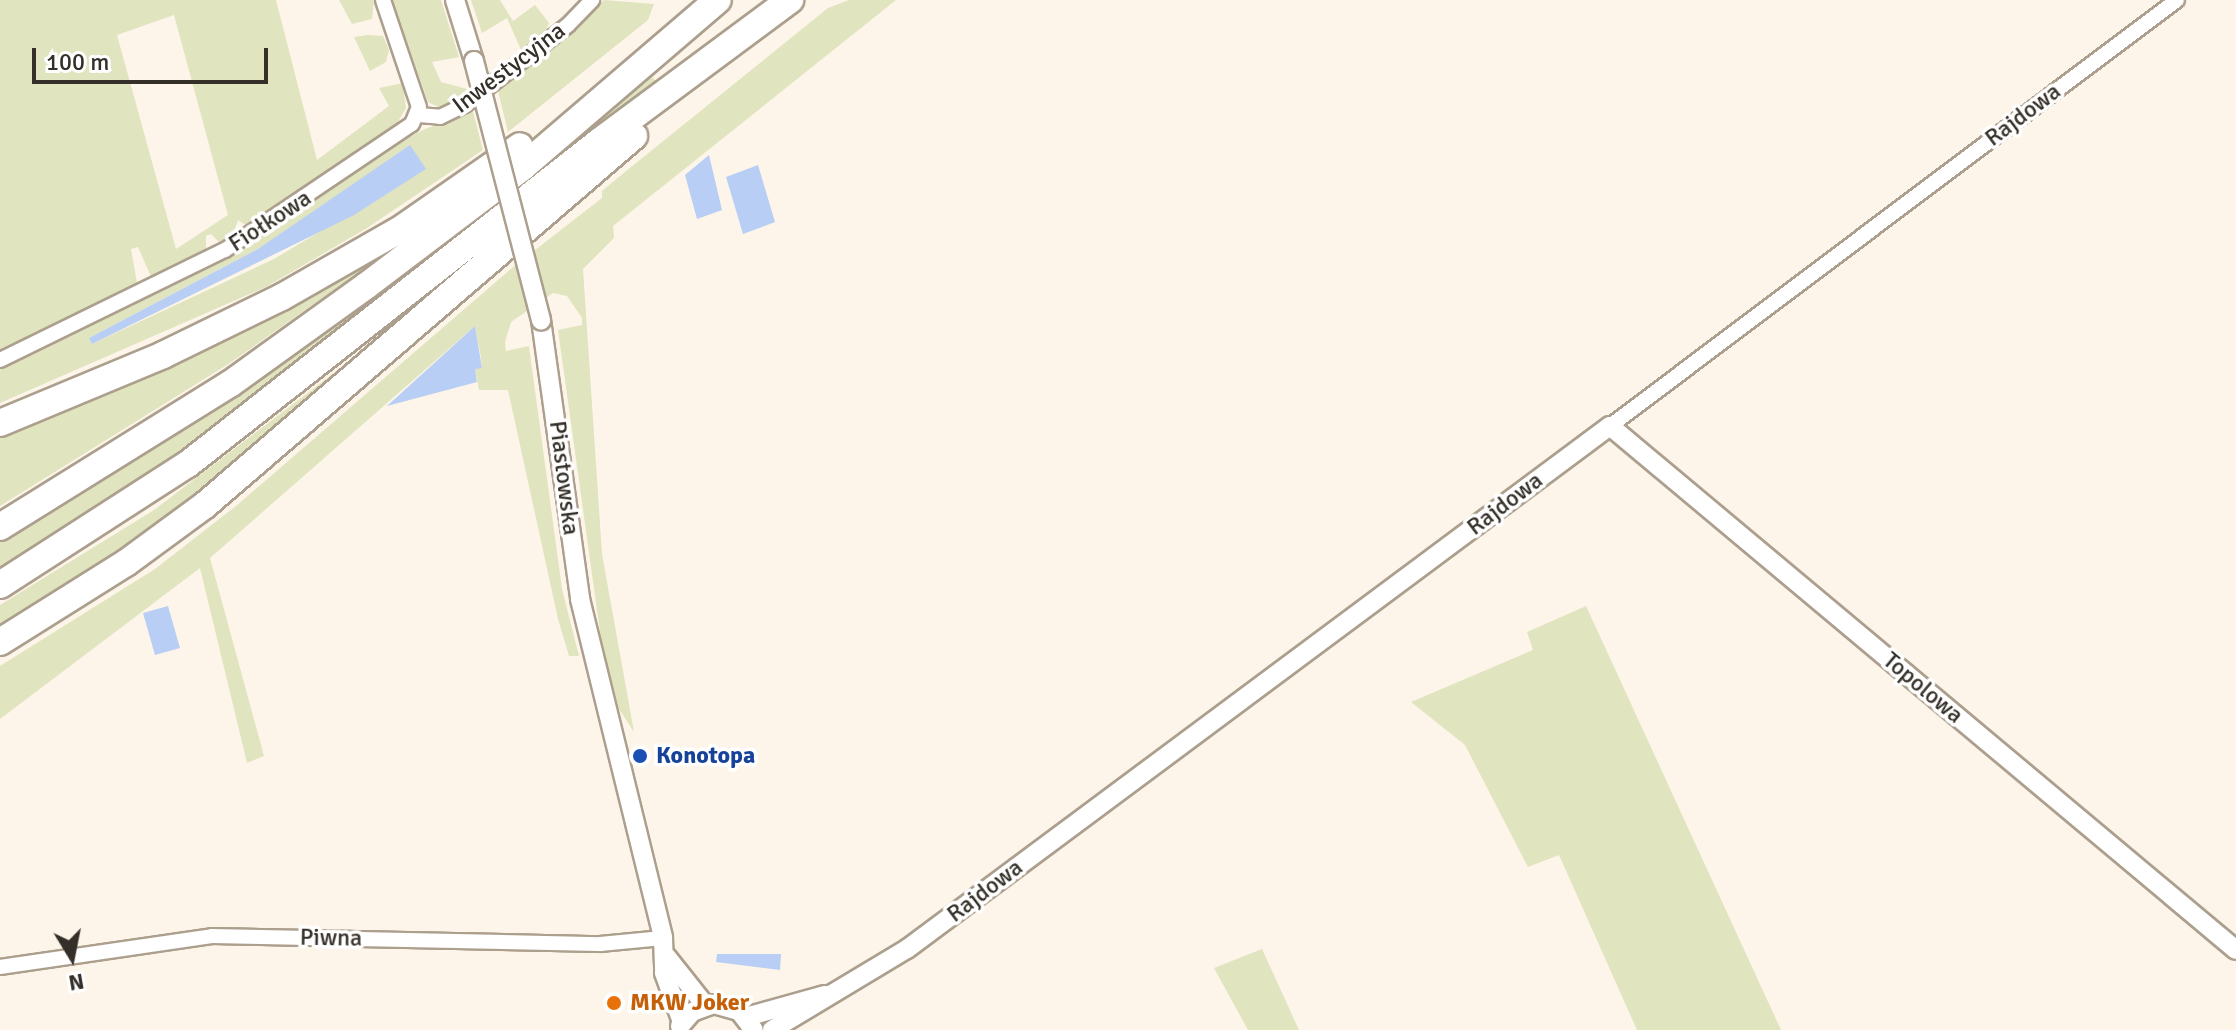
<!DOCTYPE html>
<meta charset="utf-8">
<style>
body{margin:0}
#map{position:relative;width:2236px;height:1030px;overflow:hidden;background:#fdf5e9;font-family:Signika,sans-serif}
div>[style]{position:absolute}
.green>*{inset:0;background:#e0e4bf}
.water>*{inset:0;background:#b8cef5}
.roads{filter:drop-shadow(2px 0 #ac9f8d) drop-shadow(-2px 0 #ac9f8d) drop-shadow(0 2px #ac9f8d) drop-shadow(0 -2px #ac9f8d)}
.minor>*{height:14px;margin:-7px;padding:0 7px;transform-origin:7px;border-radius:7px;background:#fff}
.tertiary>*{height:18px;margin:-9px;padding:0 9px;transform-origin:9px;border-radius:9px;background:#fff}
.motorway>*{height:26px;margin:-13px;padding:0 13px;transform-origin:13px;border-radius:13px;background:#fff}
.bridges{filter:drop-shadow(2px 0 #ac9f8d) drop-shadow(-2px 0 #ac9f8d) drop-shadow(0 2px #ac9f8d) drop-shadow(0 -2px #ac9f8d)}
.tertiary-bridge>*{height:18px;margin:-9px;padding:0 9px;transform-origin:9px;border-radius:9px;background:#fff}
.dots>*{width:22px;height:22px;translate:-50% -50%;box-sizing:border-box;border:4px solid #fff;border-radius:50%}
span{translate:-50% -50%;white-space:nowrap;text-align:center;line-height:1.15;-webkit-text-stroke:7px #fff;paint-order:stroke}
.street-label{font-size:24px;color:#342f28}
.transit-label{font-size:24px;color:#164399;font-weight:700}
.left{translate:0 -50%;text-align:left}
.food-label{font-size:24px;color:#c56008;font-weight:700}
.north{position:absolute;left:32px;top:918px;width:80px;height:80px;-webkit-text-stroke:6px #fff;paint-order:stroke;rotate:170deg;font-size:22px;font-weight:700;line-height:32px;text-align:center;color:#342f28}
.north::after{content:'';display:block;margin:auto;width:28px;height:36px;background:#342f28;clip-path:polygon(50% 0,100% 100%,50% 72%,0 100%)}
.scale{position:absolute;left:32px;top:48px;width:236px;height:36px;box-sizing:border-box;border:4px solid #342f28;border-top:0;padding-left:10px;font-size:24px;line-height:28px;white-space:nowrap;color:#342f28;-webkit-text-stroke:6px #fff;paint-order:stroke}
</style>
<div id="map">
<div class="green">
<div style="clip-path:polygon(evenodd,0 0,276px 0,317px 160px,389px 106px,379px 88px,403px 83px,406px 108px,396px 125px,247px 226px,238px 220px,233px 235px,219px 242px,211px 234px,206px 236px,206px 252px,152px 279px,138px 247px,131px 249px,137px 283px,133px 288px,0 349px,0 0,174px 15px,228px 215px,176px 249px,117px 35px,174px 15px)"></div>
<div style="clip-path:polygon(339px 0,374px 0,372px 19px,352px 24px)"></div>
<div style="clip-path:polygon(392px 0,441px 0,459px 57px,432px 62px,441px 82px,467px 89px,455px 105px,443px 109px,428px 102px)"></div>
<div style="clip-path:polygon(471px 0,500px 0,513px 21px,535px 5px,549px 23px,547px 29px,522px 52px,507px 18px,482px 33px)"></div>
<div style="clip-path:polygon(604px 0,654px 4px,648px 20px,508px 132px,498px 91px)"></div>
<div style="clip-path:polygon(849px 0,896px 0,613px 226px,614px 238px,583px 269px,602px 554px,634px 732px,619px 709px,602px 646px,558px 330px,582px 325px,582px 318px,567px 296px,553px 293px,511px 322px,505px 342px,506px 351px,529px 346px,562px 589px,579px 656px,569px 656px,558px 619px,508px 390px,479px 390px,475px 369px,482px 367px,481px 358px,475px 326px,210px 558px,264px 756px,247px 763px,200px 568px,0 719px,0 666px,155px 569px,236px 506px,512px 268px,602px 198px,602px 191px,620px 176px,828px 8px)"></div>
<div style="clip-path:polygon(368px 35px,383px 36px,389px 50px,386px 62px,370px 71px,354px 37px)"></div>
<div style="clip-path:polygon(652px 77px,657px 82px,358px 322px,191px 448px,0 573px,0 539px,464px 227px)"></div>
<div style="clip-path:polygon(evenodd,473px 112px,483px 150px,367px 228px,266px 287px,0 403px,0 369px,231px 257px,382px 152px,425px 129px,473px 112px,426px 168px,274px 259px,92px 344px,89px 338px,258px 249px,426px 168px)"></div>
<div style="clip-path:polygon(365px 261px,369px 265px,230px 363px,0 506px,0 435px)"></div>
<div style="clip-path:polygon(372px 344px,375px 347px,269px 439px,131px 546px,0 630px,0 605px,154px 510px)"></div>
<div style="clip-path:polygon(1586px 606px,1781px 1030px,1637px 1030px,1559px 855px,1528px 867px,1465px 745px,1411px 702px,1533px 650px,1527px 632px)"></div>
<div style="clip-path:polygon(1262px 949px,1299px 1030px,1248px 1030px,1214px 968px)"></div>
</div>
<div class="water">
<div style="clip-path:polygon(410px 145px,426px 169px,354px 215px,92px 344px,89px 338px,258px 249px)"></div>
<div style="clip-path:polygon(709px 155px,722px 210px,697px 219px,685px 175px)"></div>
<div style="clip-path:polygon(758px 165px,775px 222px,743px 234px,726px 177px)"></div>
<div style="clip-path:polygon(475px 326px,482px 368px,475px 369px,477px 382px,387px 406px)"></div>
<div style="clip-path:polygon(168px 606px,180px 648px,155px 655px,143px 613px)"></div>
<div style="clip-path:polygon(717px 954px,781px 954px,780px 970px,716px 962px)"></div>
</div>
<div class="roads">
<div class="minor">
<div style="left:419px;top:115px;width:21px;rotate:5deg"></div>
<div style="left:440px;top:117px;width:28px;rotate:-26deg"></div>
<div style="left:465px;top:105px;width:130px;rotate:-37.8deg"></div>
<div style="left:568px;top:25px;width:35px;rotate:-46deg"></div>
<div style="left:0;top:360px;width:250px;rotate:-26.1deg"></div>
<div style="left:225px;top:250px;width:225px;rotate:-34deg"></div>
<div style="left:412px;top:124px;width:18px;rotate:-68deg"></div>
<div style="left:419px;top:107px;width:113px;rotate:-108.6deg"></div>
<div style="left:1610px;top:426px;width:709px;rotate:-36.92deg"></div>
<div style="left:0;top:967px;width:214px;rotate:-8.3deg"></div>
<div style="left:212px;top:936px;width:388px;rotate:1.2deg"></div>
<div style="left:600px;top:944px;width:63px;rotate:-5.4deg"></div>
</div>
<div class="tertiary">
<div style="left:455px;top:0;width:64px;rotate:72.7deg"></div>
<div style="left:541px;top:320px;width:282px;rotate:82deg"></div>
<div style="left:580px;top:599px;width:349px;rotate:76.2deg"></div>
<div style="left:663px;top:938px;width:35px;rotate:88deg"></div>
<div style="left:664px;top:973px;width:52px;rotate:69.8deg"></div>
<div style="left:667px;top:957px;width:61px;rotate:51.6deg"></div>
<div style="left:746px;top:1017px;width:82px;rotate:-15.6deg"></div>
<div style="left:680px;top:1026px;width:18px;rotate:-49deg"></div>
<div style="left:692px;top:1012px;width:23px;rotate:-20deg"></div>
<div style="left:714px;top:1004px;width:26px;rotate:16deg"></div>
<div style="left:739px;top:1011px;width:24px;rotate:52deg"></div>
<div style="left:772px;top:1030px;width:157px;rotate:-31deg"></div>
<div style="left:907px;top:949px;width:876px;rotate:-36.65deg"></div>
<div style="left:1610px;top:426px;width:816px;rotate:39.93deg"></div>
</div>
<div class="motorway">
<div style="left:0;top:423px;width:177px;rotate:-22.6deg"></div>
<div style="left:163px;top:355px;width:132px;rotate:-26deg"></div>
<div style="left:282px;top:297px;width:141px;rotate:-29.8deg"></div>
<div style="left:404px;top:227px;width:141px;rotate:-34.9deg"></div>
<div style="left:0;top:527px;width:271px;rotate:-31.9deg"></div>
<div style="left:230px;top:384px;width:168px;rotate:-35.8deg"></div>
<div style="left:366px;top:286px;width:198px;rotate:-37.2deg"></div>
<div style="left:524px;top:166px;width:255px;rotate:-40.6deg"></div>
<div style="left:0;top:585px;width:224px;rotate:-32.8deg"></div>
<div style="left:188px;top:464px;width:524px;rotate:-38.1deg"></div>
<div style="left:600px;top:141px;width:237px;rotate:-36.6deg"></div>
<div style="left:0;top:642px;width:149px;rotate:-32.1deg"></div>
<div style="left:126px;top:563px;width:98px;rotate:-36.3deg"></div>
<div style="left:205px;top:505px;width:566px;rotate:-40.7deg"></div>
</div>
</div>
<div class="bridges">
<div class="tertiary-bridge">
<div style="left:474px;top:61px;width:268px;rotate:75.5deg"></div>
</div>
</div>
<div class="dots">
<div style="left:640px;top:756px;background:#1a4fb4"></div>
<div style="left:614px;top:1003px;background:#e8710a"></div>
</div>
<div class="street-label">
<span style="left:509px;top:68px;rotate:-37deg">Inwestycyjna</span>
<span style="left:2023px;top:115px;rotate:-37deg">Rajdowa</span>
<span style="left:270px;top:221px;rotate:-33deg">Fiołkowa</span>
<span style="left:564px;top:478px;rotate:83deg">Piastowska</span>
<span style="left:1505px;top:504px;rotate:-37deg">Rajdowa</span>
<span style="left:1923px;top:688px;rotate:40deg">Topolowa</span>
<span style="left:985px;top:891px;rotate:-37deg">Rajdowa</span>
<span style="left:331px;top:938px;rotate:1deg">Piwna</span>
</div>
<div class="transit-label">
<span class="left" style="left:656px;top:756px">Konotopa</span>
</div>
<div class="food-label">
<span class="left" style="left:630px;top:1003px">MKW Joker</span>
</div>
<div class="north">N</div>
<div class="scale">100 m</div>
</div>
